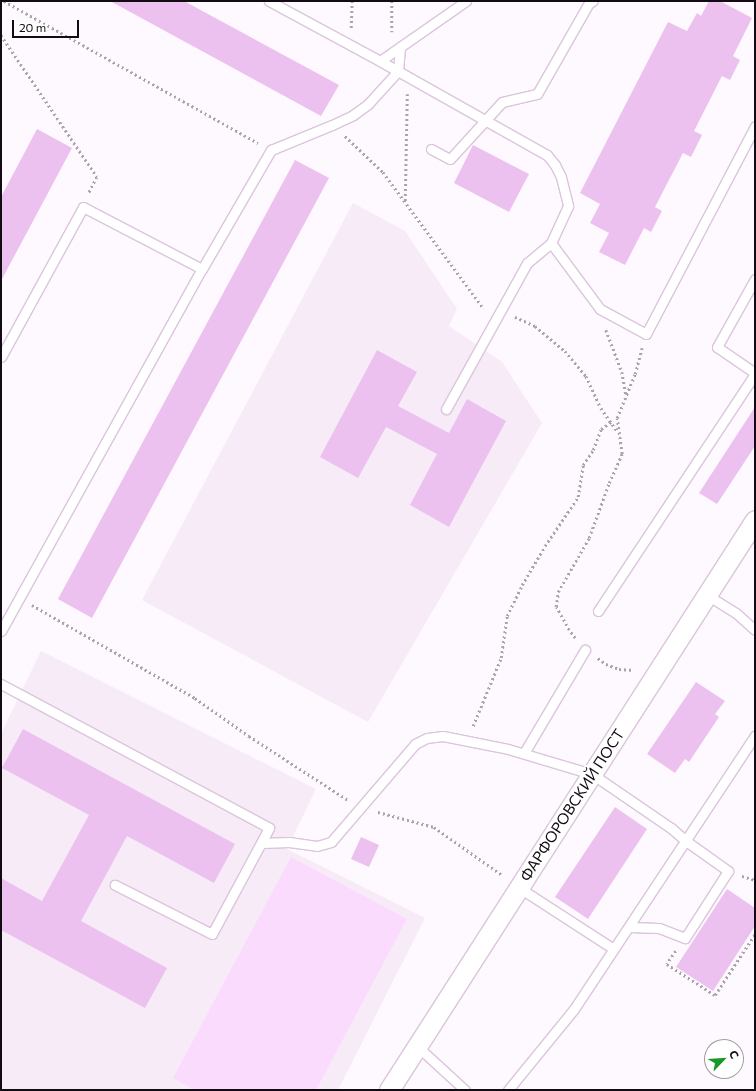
<!DOCTYPE html>
<meta charset="utf-8">
<style>
body{margin:0}
#map{position:relative;width:756px;height:1091px;overflow:hidden;background:#fef9fe;font-family:Commissioner,sans-serif}
div>[style]{position:absolute}
.built>*{inset:0;background:#f6ebf7}
.green>*{inset:0;background:#fbdbfd}
.building>*{inset:0;background:#ecc1ef}
.path>*{height:2.5px;margin-top:-1.25px;transform-origin:0;background:repeating-linear-gradient(90deg,#a9a4aa 0 2px,transparent 0 5px)}
.roads{filter:drop-shadow(1px 0 #dbc5dc) drop-shadow(-1px 0 #dbc5dc) drop-shadow(0 1px #dbc5dc) drop-shadow(0 -1px #dbc5dc)}
.lane>*{height:9px;margin:-4.5px;padding:0 4.5px;transform-origin:4.5px;border-radius:4.5px;background:#fff}
.street>*{height:19px;margin:-9.5px;padding:0 9.5px;transform-origin:9.5px;border-radius:9.5px;background:#fff}
span{translate:-50% -50%;white-space:nowrap;text-align:center;line-height:1.15;-webkit-text-stroke:3px #fff;paint-order:stroke}
.street-label{font-size:15px;color:#120b13}
.frame{position:absolute;inset:0;border:2px solid #120b13;pointer-events:none}
.north{position:absolute;left:704px;top:1039px;width:40px;height:40px;box-sizing:border-box;background:#fff;border:1px solid #a09da1;border-radius:50%;rotate:65deg;font-size:11px;font-weight:700;line-height:16px;text-align:center;color:#120b13}
.north::after{content:'';display:block;margin:auto;width:14px;height:18px;background:#199729;clip-path:polygon(50% 0,100% 100%,50% 72%,0 100%)}
.scale{position:absolute;left:12px;top:20px;width:67px;height:18px;box-sizing:border-box;border:2px solid #120b13;border-top:0;padding-left:5px;font-size:12px;line-height:14px;white-space:nowrap;color:#120b13;-webkit-text-stroke:3px #fff;paint-order:stroke}
</style>
<div id="map">
<div class="built">
<div style="clip-path:polygon(353px 203px,405px 231px,457px 309px,449px 326px,502px 362px,542px 423px,368px 722px,142px 600px)"></div>
<div style="clip-path:polygon(41px 651px,316px 789px,287px 849px,425px 918px,338px 1090px,1px 1090px,1px 734px)"></div>
</div>
<div class="green">
<div style="clip-path:polygon(291px 857px,407px 919px,316px 1090px,195px 1090px,173px 1078px)"></div>
</div>
<div class="building">
<div style="clip-path:polygon(110px 1px,184px 1px,339px 85px,321px 116px)"></div>
<div style="clip-path:polygon(709px 1px,720px 1px,752px 18px,733px 56px,740px 60px,730px 80px,722px 76px,694px 131px,702px 135px,691px 157px,683px 153px,655px 207px,662px 211px,651px 232px,644px 228px,625px 265px,599px 252px,609px 233px,590px 223px,600px 204px,580px 193px,668px 22px,687px 31px,697px 13px,701px 16px)"></div>
<div style="clip-path:polygon(37px 129px,72px 148px,1px 281px,1px 197px)"></div>
<div style="clip-path:polygon(473px 145px,529px 174px,509px 212px,454px 183px)"></div>
<div style="clip-path:polygon(295px 160px,329px 178px,92px 618px,58px 599px)"></div>
<div style="clip-path:polygon(377px 350px,417px 372px,398px 406px,449px 433px,467px 399px,506px 421px,449px 527px,410px 505px,437px 454px,386px 427px,358px 478px,320px 457px)"></div>
<div style="clip-path:polygon(755px 407px,755px 446px,717px 504px,699px 493px)"></div>
<div style="clip-path:polygon(696px 682px,725px 701px,715px 714px,719px 717px,689px 762px,685px 759px,675px 773px,647px 754px)"></div>
<div style="clip-path:polygon(23px 729px,235px 844px,214px 883px,127px 836px,81px 921px,167px 968px,145px 1008px,1px 930px,1px 878px,42px 901px,89px 815px,2px 768px)"></div>
<div style="clip-path:polygon(615px 807px,647px 829px,588px 919px,555px 897px)"></div>
<div style="clip-path:polygon(361px 837px,379px 845px,369px 867px,351px 859px)"></div>
<div style="clip-path:polygon(727px 889px,755px 908px,755px 926px,713px 991px,676px 967px)"></div>
</div>
<div class="path">
<div style="left:4px;top:1px;width:291px;rotate:29.2deg"></div>
<div style="left:392px;top:1px;width:31px;rotate:90deg"></div>
<div style="left:351px;top:28px;width:27px;rotate:-88deg"></div>
<div style="left:1px;top:35px;width:171px;rotate:55.9deg"></div>
<div style="left:97px;top:177px;width:18px;rotate:117deg"></div>
<div style="left:345px;top:136px;width:52px;rotate:43.5deg"></div>
<div style="left:383px;top:172px;width:170px;rotate:53.6deg"></div>
<div style="left:405px;top:201px;width:107px;rotate:-88.9deg"></div>
<div style="left:515px;top:317px;width:22px;rotate:24deg"></div>
<div style="left:535px;top:326px;width:39px;rotate:40deg"></div>
<div style="left:565px;top:351px;width:33px;rotate:50deg"></div>
<div style="left:586px;top:376px;width:35px;rotate:65deg"></div>
<div style="left:601px;top:408px;width:29px;rotate:55deg"></div>
<div style="left:606px;top:330px;width:45px;rotate:69.1deg"></div>
<div style="left:622px;top:372px;width:23px;rotate:80deg"></div>
<div style="left:32px;top:605px;width:188px;rotate:29.7deg"></div>
<div style="left:195px;top:698px;width:66px;rotate:35.1deg"></div>
<div style="left:249px;top:736px;width:118px;rotate:32.9deg"></div>
<div style="left:575px;top:638px;width:10px;rotate:-127deg"></div>
<div style="left:569px;top:630px;width:26px;rotate:-119deg"></div>
<div style="left:556px;top:607px;width:15px;rotate:-82deg"></div>
<div style="left:558px;top:592px;width:62px;rotate:-60.1deg"></div>
<div style="left:589px;top:538px;width:59px;rotate:-70deg"></div>
<div style="left:609px;top:483px;width:32px;rotate:-66deg"></div>
<div style="left:622px;top:454px;width:36px;rotate:-98deg"></div>
<div style="left:617px;top:418px;width:48px;rotate:-67.8deg"></div>
<div style="left:635px;top:374px;width:27px;rotate:-75deg"></div>
<div style="left:598px;top:658px;width:10px;rotate:37deg"></div>
<div style="left:606px;top:664px;width:14px;rotate:21deg"></div>
<div style="left:619px;top:669px;width:15px;rotate:4deg"></div>
<div style="left:473px;top:726px;width:74px;rotate:-67.6deg"></div>
<div style="left:501px;top:658px;width:42px;rotate:-81.9deg"></div>
<div style="left:507px;top:616px;width:34px;rotate:-64deg"></div>
<div style="left:522px;top:585px;width:45px;rotate:-59.5deg"></div>
<div style="left:545px;top:546px;width:59px;rotate:-56deg"></div>
<div style="left:578px;top:497px;width:32px;rotate:-81deg"></div>
<div style="left:583px;top:465px;width:18px;rotate:-56deg"></div>
<div style="left:593px;top:450px;width:22px;rotate:-69deg"></div>
<div style="left:601px;top:429px;width:12px;rotate:-35deg"></div>
<div style="left:378px;top:812px;width:58px;rotate:15deg"></div>
<div style="left:434px;top:827px;width:83px;rotate:35.2deg"></div>
<div style="left:742px;top:876px;width:14px;rotate:17deg"></div>
<div style="left:676px;top:951px;width:16px;rotate:125deg"></div>
<div style="left:667px;top:964px;width:57px;rotate:32.9deg"></div>
<div style="left:715px;top:995px;width:73px;rotate:-56.7deg"></div>
</div>
<div class="roads">
<div class="lane">
<div style="left:269px;top:1px;width:126px;rotate:28.4deg"></div>
<div style="left:380px;top:61px;width:192px;rotate:29.4deg"></div>
<div style="left:547px;top:155px;width:13px;rotate:51deg"></div>
<div style="left:555px;top:165px;width:13px;rotate:63deg"></div>
<div style="left:561px;top:177px;width:30px;rotate:76deg"></div>
<div style="left:568px;top:206px;width:41px;rotate:114.7deg"></div>
<div style="left:551px;top:243px;width:31px;rotate:140deg"></div>
<div style="left:527px;top:263px;width:167px;rotate:119deg"></div>
<div style="left:380px;top:61px;width:105px;rotate:-34.9deg"></div>
<div style="left:431px;top:149px;width:21px;rotate:28deg"></div>
<div style="left:450px;top:159px;width:77px;rotate:-47.6deg"></div>
<div style="left:502px;top:102px;width:36px;rotate:-13deg"></div>
<div style="left:537px;top:94px;width:105px;rotate:-60.3deg"></div>
<div style="left:589px;top:3px;width:4px;rotate:-27deg"></div>
<div style="left:551px;top:243px;width:82px;rotate:53.4deg"></div>
<div style="left:600px;top:309px;width:52px;rotate:28.5deg"></div>
<div style="left:646px;top:334px;width:235px;rotate:-62.3deg"></div>
<div style="left:755px;top:279px;width:78px;rotate:119.2deg"></div>
<div style="left:717px;top:347px;width:46px;rotate:34.4deg"></div>
<div style="left:1px;top:357px;width:171px;rotate:-61.3deg"></div>
<div style="left:83px;top:207px;width:134px;rotate:27.5deg"></div>
<div style="left:707px;top:595px;width:34px;rotate:32deg"></div>
<div style="left:736px;top:613px;width:25px;rotate:42deg"></div>
<div style="left:598px;top:611px;width:284px;rotate:-56.5deg"></div>
<div style="left:1px;top:631px;width:414px;rotate:-61deg"></div>
<div style="left:202px;top:269px;width:138px;rotate:-59.9deg"></div>
<div style="left:271px;top:150px;width:66px;rotate:-22.3deg"></div>
<div style="left:332px;top:125px;width:23px;rotate:-25deg"></div>
<div style="left:353px;top:115px;width:19px;rotate:-36deg"></div>
<div style="left:368px;top:104px;width:45px;rotate:-47.7deg"></div>
<div style="left:398px;top:71px;width:23px;rotate:-85deg"></div>
<div style="left:1px;top:684px;width:304px;rotate:28.2deg"></div>
<div style="left:269px;top:828px;width:120px;rotate:118.3deg"></div>
<div style="left:212px;top:934px;width:109px;rotate:-153.2deg"></div>
<div style="left:524px;top:753px;width:120px;rotate:-59.4deg"></div>
<div style="left:262px;top:843px;width:27px;rotate:-2deg"></div>
<div style="left:289px;top:842px;width:28px;rotate:8deg"></div>
<div style="left:317px;top:846px;width:15px;rotate:-16deg"></div>
<div style="left:331px;top:842px;width:129px;rotate:-49.4deg"></div>
<div style="left:415px;top:744px;width:13px;rotate:-27deg"></div>
<div style="left:427px;top:738px;width:16px;rotate:-7deg"></div>
<div style="left:443px;top:736px;width:66px;rotate:11.3deg"></div>
<div style="left:508px;top:749px;width:88px;rotate:16.6deg"></div>
<div style="left:592px;top:774px;width:96px;rotate:34.4deg"></div>
<div style="left:671px;top:828px;width:20px;rotate:41deg"></div>
<div style="left:686px;top:841px;width:52px;rotate:35.5deg"></div>
<div style="left:728px;top:871px;width:80px;rotate:122.7deg"></div>
<div style="left:685px;top:938px;width:28px;rotate:-159deg"></div>
<div style="left:659px;top:928px;width:30px;rotate:-178deg"></div>
<div style="left:518px;top:887px;width:114px;rotate:32.9deg"></div>
<div style="left:418px;top:1047px;width:64px;rotate:42.5deg"></div>
<div style="left:508px;top:1090px;width:104px;rotate:-50.8deg"></div>
<div style="left:574px;top:1009px;width:328px;rotate:-56.5deg"></div>
</div>
<div class="street">
<div style="left:389px;top:1090px;width:677px;rotate:-57.3deg"></div>
</div>
</div>
<div class="street-label">
<span style="left:572px;top:805px;rotate:-57deg">ФАРФОРОВСКИЙ ПОСТ</span>
</div>
<div class="frame"></div>
<div class="north">С</div>
<div class="scale">20 m</div>
</div>
